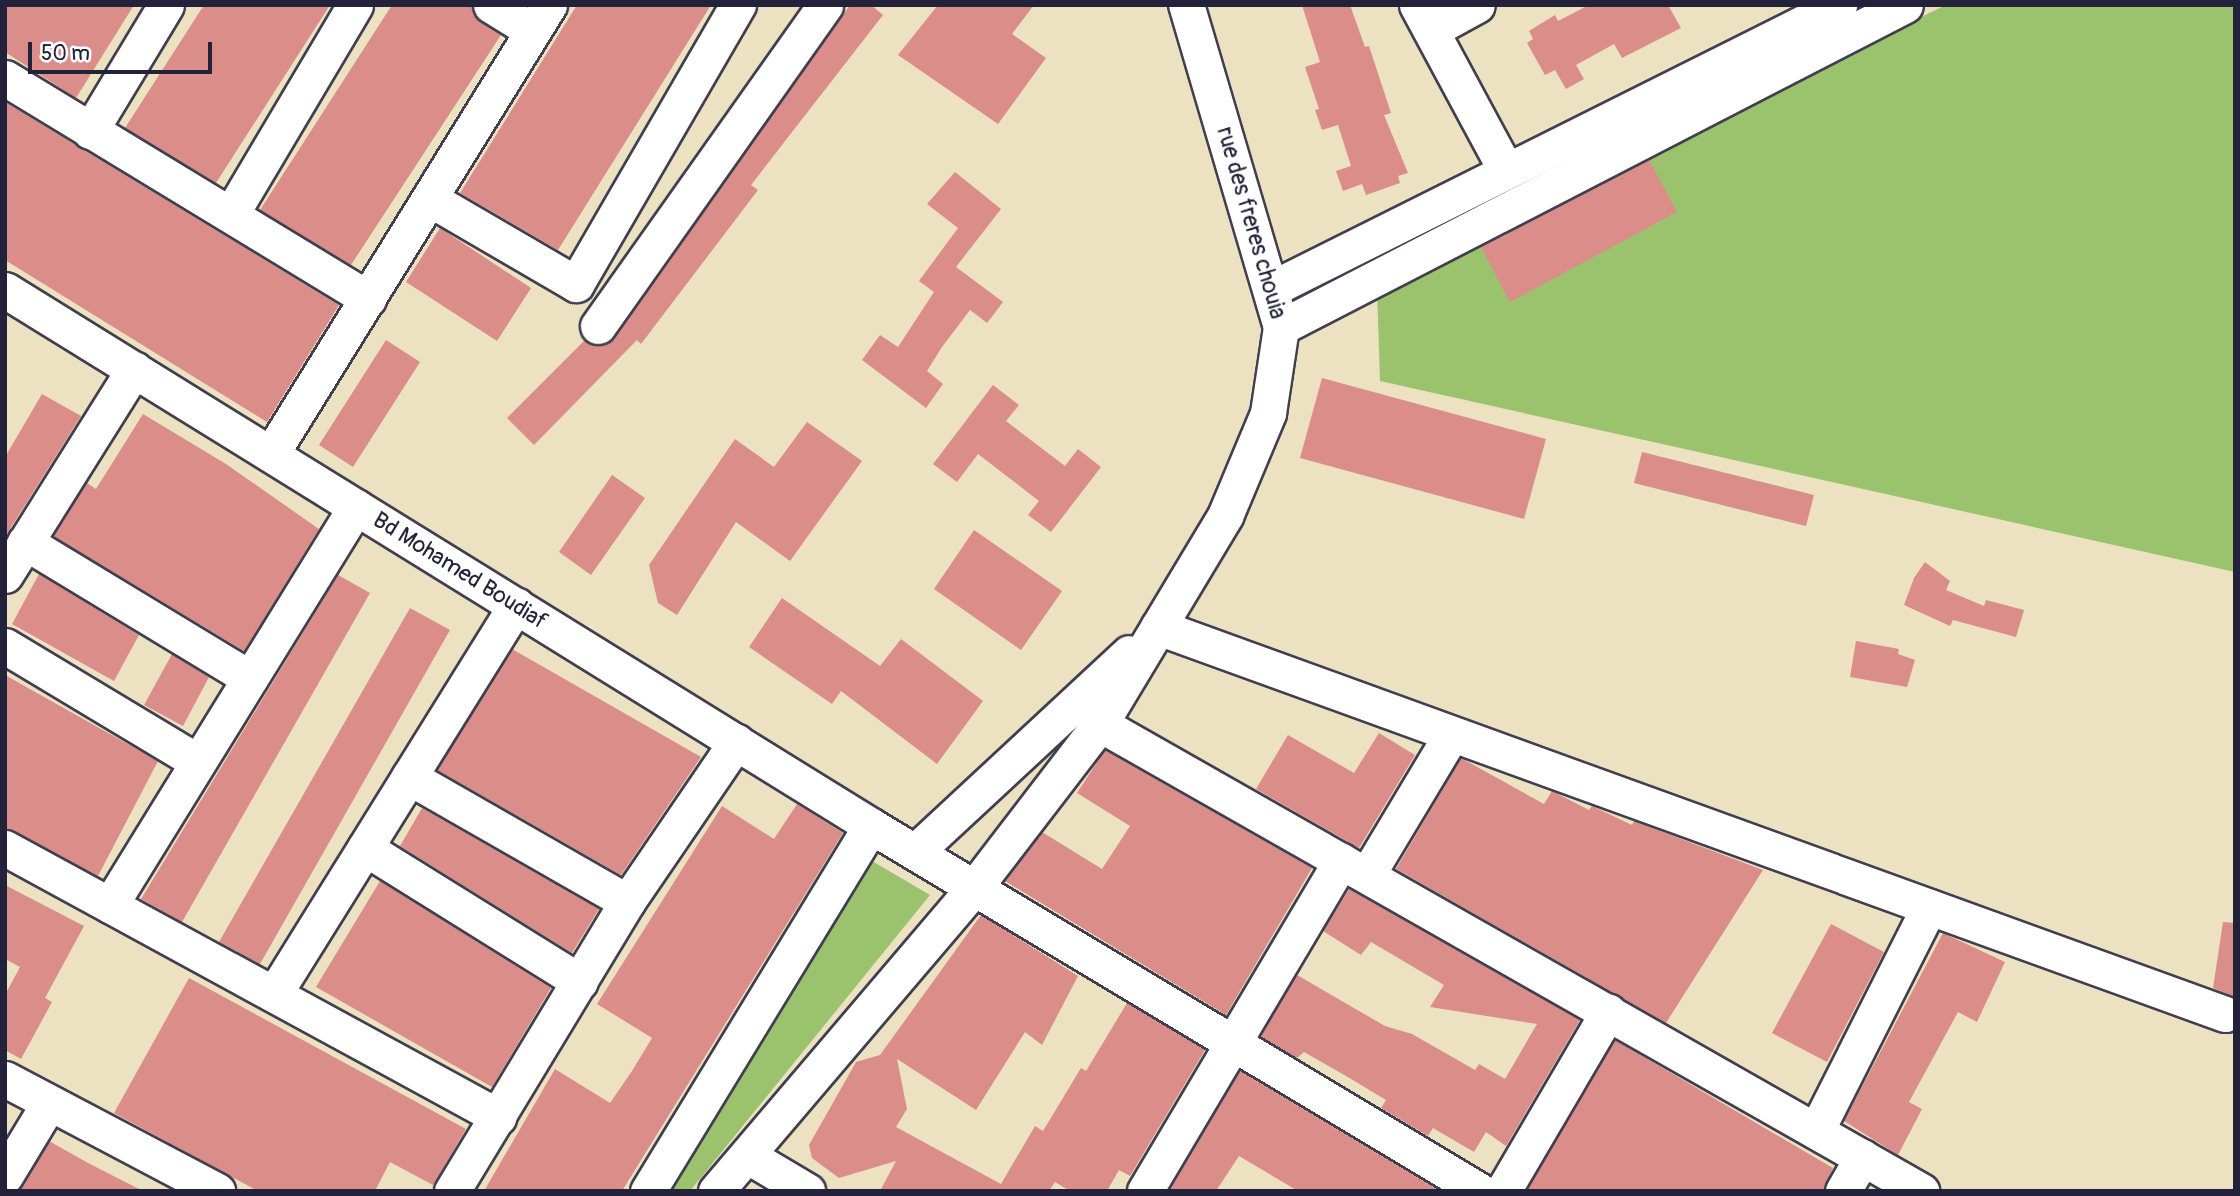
<!DOCTYPE html>
<style>
body{margin:0}
#map{position:relative;width:2240px;height:1196px;overflow:hidden;background:#ece2c1;font-family:Pangolin,sans-serif}
div>[style]{position:absolute}
.green>*{inset:0;background:#9bc26d}
.building>*{inset:0;background:#db8d89}
.roads{filter:drop-shadow(2px 0 #403f4f) drop-shadow(-2px 0 #403f4f) drop-shadow(0 2px #403f4f) drop-shadow(0 -2px #403f4f)}
.minor>*{height:35px;margin:-17.5px;padding:0 17.5px;transform-origin:17.5px;border-radius:17.5px;background:#fff}
span{translate:-50% -50%;white-space:nowrap;text-align:center;line-height:1.15;-webkit-text-stroke:6px #fff;paint-order:stroke}
.street-label{font-size:23px;color:#22223b}
.frame{position:absolute;inset:0;border:7px solid #22223b;pointer-events:none}
.scale{position:absolute;left:28px;top:42px;width:184px;height:32px;box-sizing:border-box;border:4px solid #22223b;border-top:0;padding-left:9px;font-size:21px;line-height:24px;white-space:nowrap;color:#22223b;-webkit-text-stroke:5px #fff;paint-order:stroke}
</style>
<div id="map">
<div class="green">
<div style="clip-path:polygon(1946px 5px,2230px 5px,2235px 10px,2235px 572px,1380px 381px,1377px 289px,1679px 133px)"></div>
<div style="clip-path:polygon(872px 861px,930px 895px,690px 1191px,671px 1191px)"></div>
</div>
<div class="building">
<div style="clip-path:polygon(5px 5px,134px 5px,76px 98px,5px 52px)"></div>
<div style="clip-path:polygon(204px 5px,330px 5px,216px 183px,125px 128px)"></div>
<div style="clip-path:polygon(392px 5px,471px 5px,480px 22px,501px 35px,351px 265px,260px 210px)"></div>
<div style="clip-path:polygon(577px 5px,711px 5px,558px 250px,460px 193px)"></div>
<div style="clip-path:polygon(850px 5px,871px 5px,883px 15px,751px 185px,758px 190px,641px 344px,637px 340px,534px 445px,507px 418px,585px 340px,597px 346px,614px 338px)"></div>
<div style="clip-path:polygon(938px 5px,1034px 5px,1012px 34px,1046px 58px,998px 124px,898px 55px)"></div>
<div style="clip-path:polygon(1302px 5px,1350px 5px,1365px 47px,1369px 46px,1391px 113px,1384px 115px,1408px 173px,1398px 176px,1400px 183px,1366px 195px,1362px 184px,1343px 191px,1336px 171px,1351px 166px,1338px 125px,1322px 130px,1315px 110px,1319px 109px,1305px 67px,1320px 62px)"></div>
<div style="clip-path:polygon(1589px 5px,1668px 5px,1681px 28px,1622px 58px,1614px 44px,1576px 65px,1584px 79px,1566px 89px,1555px 70px,1545px 75px,1527px 43px,1533px 39px,1529px 31px,1555px 15px,1558px 21px)"></div>
<div style="clip-path:polygon(5px 102px,339px 305px,267px 422px,5px 260px)"></div>
<div style="clip-path:polygon(1649px 160px,1677px 212px,1510px 302px,1481px 247px)"></div>
<div style="clip-path:polygon(955px 172px,1001px 209px,956px 267px,1003px 302px,987px 323px,970px 310px,942px 347px,927px 371px,943px 384px,926px 408px,862px 360px,880px 335px,898px 347px,934px 292px,919px 281px,958px 228px,927px 204px)"></div>
<div style="clip-path:polygon(440px 228px,531px 288px,497px 341px,406px 282px)"></div>
<div style="clip-path:polygon(386px 340px,420px 362px,353px 467px,319px 445px)"></div>
<div style="clip-path:polygon(1322px 378px,1546px 439px,1524px 519px,1300px 458px)"></div>
<div style="clip-path:polygon(993px 385px,1019px 405px,1006px 421px,1065px 466px,1078px 449px,1101px 467px,1051px 532px,1028px 515px,1039px 501px,978px 454px,957px 482px,933px 464px)"></div>
<div style="clip-path:polygon(42px 394px,81px 416px,5px 537px,5px 457px)"></div>
<div style="clip-path:polygon(143px 414px,226px 464px,319px 529px,244px 651px,53px 536px,87px 483px,96px 489px)"></div>
<div style="clip-path:polygon(807px 422px,862px 461px,790px 561px,736px 522px,677px 615px,658px 603px,649px 565px,735px 439px,774px 467px)"></div>
<div style="clip-path:polygon(1642px 452px,1814px 495px,1806px 526px,1634px 483px)"></div>
<div style="clip-path:polygon(612px 475px,645px 498px,591px 575px,559px 552px)"></div>
<div style="clip-path:polygon(974px 530px,1062px 591px,1021px 650px,934px 589px)"></div>
<div style="clip-path:polygon(1925px 562px,1950px 581px,1946px 590px,1984px 606px,1986px 600px,2024px 610px,2016px 637px,1953px 620px,1950px 626px,1904px 605px,1914px 578px)"></div>
<div style="clip-path:polygon(39px 574px,139px 635px,114px 681px,12px 624px)"></div>
<div style="clip-path:polygon(338px 575px,370px 593px,182px 922px,141px 899px)"></div>
<div style="clip-path:polygon(782px 598px,880px 666px,901px 639px,983px 701px,937px 764px,841px 691px,832px 704px,749px 647px)"></div>
<div style="clip-path:polygon(410px 608px,450px 630px,260px 964px,219px 942px)"></div>
<div style="clip-path:polygon(1856px 641px,1899px 649px,1898px 654px,1915px 660px,1907px 687px,1850px 677px)"></div>
<div style="clip-path:polygon(512px 649px,701px 757px,621px 875px,437px 770px)"></div>
<div style="clip-path:polygon(172px 654px,209px 677px,183px 726px,144px 705px)"></div>
<div style="clip-path:polygon(5px 675px,158px 761px,98px 876px,5px 828px)"></div>
<div style="clip-path:polygon(1379px 733px,1415px 755px,1359px 848px,1256px 789px,1288px 735px,1354px 773px)"></div>
<div style="clip-path:polygon(1105px 750px,1312px 868px,1226px 1015px,1005px 881px,1042px 832px,1102px 869px,1130px 826px,1077px 793px)"></div>
<div style="clip-path:polygon(1461px 758px,1544px 804px,1552px 791px,1589px 810px,1592px 806px,1632px 825px,1634px 821px,1763px 870px,1666px 1023px,1396px 869px)"></div>
<div style="clip-path:polygon(797px 804px,843px 833px,622px 1191px,484px 1191px,555px 1069px,610px 1103px,632px 1071px,652px 1038px,597px 1004px,722px 806px,774px 839px)"></div>
<div style="clip-path:polygon(422px 808px,599px 909px,572px 953px,400px 846px)"></div>
<div style="clip-path:polygon(380px 881px,551px 988px,492px 1087px,316px 987px)"></div>
<div style="clip-path:polygon(5px 885px,84px 926px,45px 998px,52px 1002px,21px 1059px,5px 1050px,5px 995px,20px 967px,5px 959px)"></div>
<div style="clip-path:polygon(1349px 889px,1580px 1020px,1506px 1146px,1486px 1132px,1474px 1152px,1433px 1128px,1428px 1136px,1381px 1108px,1386px 1100px,1346px 1076px,1304px 1052px,1297px 1058px,1260px 1036px,1297px 975px,1385px 1026px,1412px 1034px,1475px 1070px,1479px 1064px,1505px 1079px,1537px 1024px,1430px 1007px,1444px 985px,1371px 942px,1361px 955px,1323px 931px)"></div>
<div style="clip-path:polygon(981px 915px,1078px 976px,1042px 1045px,1025px 1032px,976px 1110px,897px 1059px,907px 1109px,896px 1127px,1001px 1184px,1035px 1126px,1043px 1131px,1081px 1068px,1086px 1071px,1127px 1003px,1205px 1050px,1130px 1176px,1119px 1170px,1107px 1191px,1070px 1191px,1055px 1182px,1049px 1191px,880px 1191px,896px 1161px,839px 1178px,812px 1158px,809px 1145px,856px 1062px,880px 1055px)"></div>
<div style="clip-path:polygon(2223px 922px,2235px 923px,2235px 997px,2213px 988px)"></div>
<div style="clip-path:polygon(1831px 924px,1884px 952px,1827px 1062px,1772px 1033px)"></div>
<div style="clip-path:polygon(1943px 933px,2005px 962px,1977px 1022px,1958px 1012px,1909px 1102px,1922px 1109px,1898px 1155px,1844px 1121px)"></div>
<div style="clip-path:polygon(189px 978px,466px 1129px,433px 1185px,390px 1162px,375px 1191px,258px 1191px,114px 1113px)"></div>
<div style="clip-path:polygon(1615px 1040px,1833px 1168px,1823px 1191px,1526px 1191px)"></div>
<div style="clip-path:polygon(1240px 1071px,1440px 1191px,1298px 1191px,1239px 1156px,1216px 1191px,1169px 1191px)"></div>
<div style="clip-path:polygon(49px 1141px,88px 1163px,143px 1191px,18px 1191px)"></div>
</div>
<div class="roads">
<div class="minor">
<div style="left:491px;top:5px;width:49px;rotate:31.8deg"></div>
<div style="left:1417px;top:5px;width:187px;rotate:61.7deg"></div>
<div style="left:1431px;top:30px;width:52px;rotate:-28.5deg"></div>
<div style="left:5px;top:78px;width:425px;rotate:31.3deg"></div>
<div style="left:90px;top:131px;width:147px;rotate:-58.9deg"></div>
<div style="left:430px;top:199px;width:169px;rotate:30.2deg"></div>
<div style="left:576px;top:284px;width:323px;rotate:-59.9deg"></div>
<div style="left:231px;top:214px;width:243px;rotate:-59.3deg"></div>
<div style="left:1273px;top:288px;width:633px;rotate:-26.57deg"></div>
<div style="left:5px;top:290px;width:1018px;rotate:31.75deg"></div>
<div style="left:871px;top:826px;width:710px;rotate:30.94deg"></div>
<div style="left:598px;top:326px;width:393px;rotate:-54.7deg"></div>
<div style="left:1281px;top:327px;width:702px;rotate:-27.29deg"></div>
<div style="left:271px;top:454px;width:528px;rotate:-58.24deg"></div>
<div style="left:25px;top:542px;width:263px;rotate:31.2deg"></div>
<div style="left:5px;top:575px;width:243px;rotate:-57.9deg"></div>
<div style="left:1158px;top:627px;width:1135px;rotate:19.94deg"></div>
<div style="left:5px;top:646px;width:225px;rotate:31deg"></div>
<div style="left:1100px;top:724px;width:945px;rotate:29.63deg"></div>
<div style="left:409px;top:777px;width:251px;rotate:29.8deg"></div>
<div style="left:5px;top:848px;width:562px;rotate:28.57deg"></div>
<div style="left:365px;top:848px;width:253px;rotate:31.9deg"></div>
<div style="left:915px;top:852px;width:292px;rotate:-42.9deg"></div>
<div style="left:1367px;top:875px;width:163px;rotate:-59deg"></div>
<div style="left:110px;top:905px;width:468px;rotate:-58.3deg"></div>
<div style="left:274px;top:994px;width:458px;rotate:-58.1deg"></div>
<div style="left:5px;top:1079px;width:240px;rotate:27.8deg"></div>
<div style="left:1816px;top:1131px;width:251px;rotate:-63.2deg"></div>
<div style="left:748px;top:1156px;width:69px;rotate:30.7deg"></div>
<div style="left:5px;top:1176px;width:85px;rotate:-58.9deg"></div>
<div style="left:452px;top:1191px;width:338px;rotate:-58.8deg"></div>
<div style="left:627px;top:902px;width:194px;rotate:-55.7deg"></div>
<div style="left:648px;top:1191px;width:428px;rotate:-58.6deg"></div>
<div style="left:716px;top:1191px;width:398px;rotate:-49.6deg"></div>
<div style="left:974px;top:888px;width:207px;rotate:-52.5deg"></div>
<div style="left:1100px;top:724px;width:243px;rotate:-59deg"></div>
<div style="left:1225px;top:516px;width:112px;rotate:-67.3deg"></div>
<div style="left:1268px;top:413px;width:87px;rotate:-81.4deg"></div>
<div style="left:1281px;top:327px;width:336px;rotate:-106.4deg"></div>
<div style="left:1145px;top:1191px;width:384px;rotate:-59.3deg"></div>
<div style="left:1503px;top:1191px;width:208px;rotate:-59.6deg"></div>
<div style="left:1843px;top:1191px;width:39px;rotate:-60deg"></div>
</div>
</div>
<div class="street-label">
<span style="left:1251px;top:223px;rotate:74deg">rue des freres chouia</span>
<span style="left:460px;top:571px;rotate:32deg">Bd Mohamed Boudiaf</span>
</div>
<div class="frame"></div>
<div class="scale">50 m</div>
</div>
